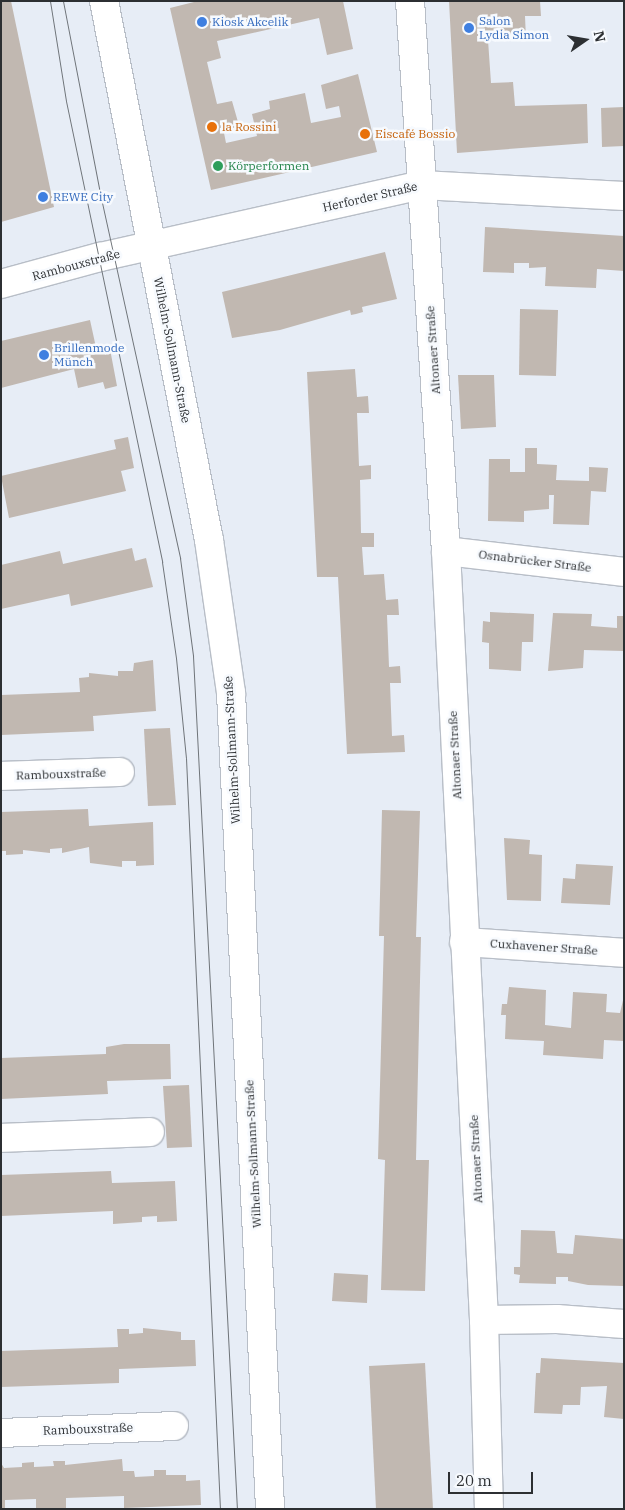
<!DOCTYPE html>
<meta charset="utf-8">
<style>
body{margin:0}
#map{position:relative;width:625px;height:1510px;overflow:hidden;background:#e7edf6;font-family:"IBM Plex Serif",serif}
div>[style]{position:absolute}
.building>*{inset:0;background:#c1b8b1}
.roads{filter:drop-shadow(1px 0 #b8bec7) drop-shadow(-1px 0 #b8bec7) drop-shadow(0 1px #b8bec7) drop-shadow(0 -1px #b8bec7)}
.street>*{height:28px;margin:-14px;padding:0 14px;transform-origin:14px;border-radius:14px;background:#fff}
.secondary>*{height:28px;margin:-14px;padding:0 14px;transform-origin:14px;border-radius:14px;background:#fff}
.tram>*{height:1px;margin:-0.5px;padding:0 0.5px;transform-origin:0.5px;border-radius:0.5px;background:#6f7479}
.dots>*{width:14px;height:14px;translate:-50% -50%;box-sizing:border-box;border:2px solid #f7fafe;border-radius:50%}
span{translate:-50% -50%;white-space:nowrap;text-align:center;line-height:1.15;-webkit-text-stroke:5px #f7fafe;paint-order:stroke}
.shop-label{font-size:12px;color:#366cbe}
.left{translate:0 -50%;text-align:left}
.food-label{font-size:12px;color:#c56008}
.leisure-label{font-size:12px;color:#27864d}
.street-label{font-size:12px;color:#2c2f32}
.frame{position:absolute;inset:0;border:2px solid #2c2f32;pointer-events:none}
.north{position:absolute;left:560px;top:15px;width:50px;height:50px;-webkit-text-stroke:4px #f7fafe;paint-order:stroke;rotate:77deg;font-size:14px;font-weight:700;line-height:20px;text-align:center;color:#2c2f32}
.north::after{content:'';display:block;margin:auto;width:18px;height:22px;background:#2c2f32;clip-path:polygon(50% 0,100% 100%,50% 72%,0 100%)}
.scale{position:absolute;left:448px;top:1472px;width:85px;height:22px;box-sizing:border-box;border:2px solid #2c2f32;border-top:0;padding-left:6px;font-size:15px;line-height:18px;white-space:nowrap;color:#2c2f32;-webkit-text-stroke:4px #f7fafe;paint-order:stroke}
</style>
<div id="map">
<div class="building">
<div style="clip-path:polygon(1px 1px,11px 1px,54px 207px,1px 222px)"></div>
<div style="clip-path:polygon(198px 1px,343px 1px,353px 49px,327px 55px,319px 18px,217px 41px,221px 58px,207px 62px,217px 104px,232px 101px,240px 129px,224px 133px,226px 143px,257px 136px,252px 114px,270px 109px,269px 101px,305px 93px,311px 123px,341px 117px,339px 106px,326px 109px,321px 85px,358px 74px,377px 152px,211px 190px,170px 8px)"></div>
<div style="clip-path:polygon(449px 1px,540px 1px,541px 16px,525px 16px,526px 39px,488px 40px,491px 83px,513px 82px,515px 106px,587px 104px,588px 143px,457px 153px)"></div>
<div style="clip-path:polygon(624px 107px,624px 146px,602px 147px,601px 108px)"></div>
<div style="clip-path:polygon(485px 227px,624px 236px,624px 271px,597px 269px,596px 288px,545px 286px,546px 267px,529px 268px,529px 263px,514px 263px,514px 273px,483px 272px)"></div>
<div style="clip-path:polygon(385px 252px,397px 299px,362px 307px,363px 312px,356px 314px,351px 315px,350px 310px,280px 330px,232px 338px,222px 292px)"></div>
<div style="clip-path:polygon(520px 309px,558px 310px,556px 376px,519px 375px)"></div>
<div style="clip-path:polygon(90px 320px,97px 352px,110px 349px,117px 386px,105px 389px,103px 382px,78px 388px,74px 369px,1px 388px,1px 341px)"></div>
<div style="clip-path:polygon(355px 369px,357px 397px,368px 396px,369px 413px,357px 413px,359px 466px,371px 465px,371px 479px,360px 480px,361px 533px,374px 533px,374px 547px,362px 547px,364px 575px,384px 574px,386px 600px,398px 599px,399px 615px,387px 615px,389px 667px,400px 666px,401px 683px,390px 683px,392px 736px,404px 735px,405px 752px,347px 754px,338px 577px,317px 577px,307px 372px)"></div>
<div style="clip-path:polygon(458px 375px,494px 375px,496px 427px,461px 429px)"></div>
<div style="clip-path:polygon(128px 437px,134px 468px,121px 471px,126px 491px,9px 518px,1px 476px,116px 449px,114px 440px)"></div>
<div style="clip-path:polygon(525px 448px,537px 448px,537px 464px,557px 465px,556px 480px,589px 481px,589px 467px,608px 468px,606px 492px,591px 491px,589px 525px,553px 524px,554px 495px,549px 495px,549px 509px,524px 511px,524px 522px,488px 521px,489px 459px,510px 459px,510px 472px,525px 472px)"></div>
<div style="clip-path:polygon(132px 548px,135px 561px,146px 558px,153px 587px,71px 606px,69px 594px,1px 609px,1px 565px,60px 551px,63px 564px)"></div>
<div style="clip-path:polygon(490px 612px,534px 614px,533px 642px,522px 642px,521px 671px,489px 669px,489px 643px,482px 642px,483px 621px,490px 622px)"></div>
<div style="clip-path:polygon(553px 613px,592px 614px,591px 626px,617px 628px,617px 616px,624px 616px,624px 651px,584px 650px,583px 668px,548px 671px)"></div>
<div style="clip-path:polygon(153px 660px,156px 711px,93px 716px,94px 731px,1px 735px,1px 695px,80px 692px,79px 678px,89px 677px,89px 673px,118px 676px,118px 671px,133px 671px,134px 663px)"></div>
<div style="clip-path:polygon(170px 728px,176px 805px,148px 806px,144px 729px)"></div>
<div style="clip-path:polygon(88px 809px,89px 826px,153px 822px,154px 865px,136px 866px,136px 861px,122px 861px,122px 867px,90px 863px,89px 847px,62px 853px,62px 848px,50px 849px,50px 853px,23px 850px,23px 854px,6px 855px,6px 851px,1px 851px,1px 812px)"></div>
<div style="clip-path:polygon(382px 810px,420px 811px,416px 937px,421px 937px,416px 1160px,429px 1160px,425px 1291px,381px 1290px,385px 1160px,378px 1159px,384px 936px,379px 936px)"></div>
<div style="clip-path:polygon(504px 838px,530px 840px,529px 854px,542px 855px,541px 901px,507px 900px)"></div>
<div style="clip-path:polygon(576px 864px,613px 866px,610px 905px,561px 903px,563px 878px,575px 879px)"></div>
<div style="clip-path:polygon(509px 987px,546px 990px,545px 1025px,571px 1028px,573px 992px,607px 994px,606px 1012px,620px 1013px,624px 996px,624px 1041px,604px 1040px,603px 1059px,543px 1055px,544px 1041px,505px 1039px,506px 1015px,501px 1015px,502px 1004px,507px 1004px)"></div>
<div style="clip-path:polygon(124px 1044px,170px 1044px,171px 1079px,107px 1081px,108px 1094px,1px 1099px,1px 1058px,106px 1054px,106px 1047px)"></div>
<div style="clip-path:polygon(189px 1085px,192px 1147px,167px 1148px,163px 1086px)"></div>
<div style="clip-path:polygon(111px 1171px,112px 1183px,175px 1181px,177px 1221px,157px 1222px,157px 1216px,142px 1217px,142px 1222px,113px 1224px,113px 1211px,1px 1216px,1px 1175px)"></div>
<div style="clip-path:polygon(521px 1230px,555px 1231px,557px 1253px,573px 1254px,575px 1235px,624px 1239px,624px 1286px,588px 1285px,568px 1281px,568px 1277px,556px 1277px,556px 1284px,519px 1283px,520px 1275px,514px 1274px,514px 1267px,520px 1267px)"></div>
<div style="clip-path:polygon(334px 1273px,368px 1275px,367px 1303px,332px 1301px)"></div>
<div style="clip-path:polygon(143px 1328px,181px 1332px,181px 1340px,195px 1340px,196px 1366px,119px 1369px,119px 1383px,1px 1387px,1px 1351px,118px 1347px,117px 1329px,129px 1329px,129px 1334px,143px 1333px)"></div>
<div style="clip-path:polygon(541px 1358px,624px 1363px,624px 1419px,604px 1417px,607px 1386px,581px 1387px,580px 1405px,563px 1405px,562px 1414px,534px 1413px,536px 1373px,540px 1373px)"></div>
<div style="clip-path:polygon(425px 1363px,433px 1509px,376px 1509px,369px 1366px)"></div>
<div style="clip-path:polygon(122px 1459px,123px 1471px,134px 1471px,135px 1477px,154px 1476px,154px 1470px,166px 1470px,166px 1475px,186px 1475px,186px 1481px,200px 1480px,201px 1505px,124px 1508px,124px 1496px,66px 1498px,66px 1509px,36px 1509px,36px 1499px,5px 1500px,5px 1509px,1px 1509px,1px 1463px,4px 1468px,22px 1467px,22px 1463px,34px 1462px,34px 1467px,54px 1466px,53px 1461px,65px 1461px,65px 1465px)"></div>
</div>
<div class="roads">
<div class="street">
<div style="left:410px;top:1px;width:551px;rotate:86.26deg"></div>
<div style="left:446px;top:551px;width:770px;rotate:87.17deg"></div>
<div style="left:484px;top:1320px;width:189px;rotate:88.5deg"></div>
<div style="left:1px;top:284px;width:103px;rotate:-15.3deg"></div>
<div style="left:100px;top:257px;width:330px;rotate:-12.6deg"></div>
<div style="left:422px;top:185px;width:202px;rotate:3.1deg"></div>
<div style="left:446px;top:551px;width:179px;rotate:6.7deg"></div>
<div style="left:1px;top:776px;width:119px;rotate:-1.9deg"></div>
<div style="left:464px;top:942px;width:160px;rotate:3.9deg"></div>
<div style="left:1px;top:1138px;width:149px;rotate:-2.3deg"></div>
<div style="left:484px;top:1320px;width:73px;rotate:-0.8deg"></div>
<div style="left:557px;top:1319px;width:67px;rotate:4.3deg"></div>
<div style="left:1px;top:1433px;width:173px;rotate:-2.3deg"></div>
</div>
<div class="secondary">
<div style="left:104px;top:1px;width:549px;rotate:78.98deg"></div>
<div style="left:209px;top:540px;width:155px;rotate:81.8deg"></div>
<div style="left:231px;top:693px;width:817px;rotate:87.26deg"></div>
</div>
</div>
<div class="tram">
<div style="left:50px;top:1px;width:101px;rotate:80.9deg"></div>
<div style="left:66px;top:101px;width:471px;rotate:78.2deg"></div>
<div style="left:162px;top:562px;width:97px;rotate:81.7deg"></div>
<div style="left:176px;top:658px;width:100px;rotate:84.3deg"></div>
<div style="left:186px;top:758px;width:752px;rotate:87.41deg"></div>
<div style="left:63px;top:1px;width:201px;rotate:79.1deg"></div>
<div style="left:101px;top:198px;width:369px;rotate:77.6deg"></div>
<div style="left:180px;top:558px;width:99px;rotate:82.4deg"></div>
<div style="left:193px;top:656px;width:854px;rotate:87.05deg"></div>
</div>
<div class="dots">
<div style="left:202px;top:22px;background:#3f7fe0"></div>
<div style="left:469px;top:28px;background:#3f7fe0"></div>
<div style="left:212px;top:127px;background:#e8710a"></div>
<div style="left:365px;top:134px;background:#e8710a"></div>
<div style="left:218px;top:166px;background:#2e9e5b"></div>
<div style="left:43px;top:197px;background:#3f7fe0"></div>
<div style="left:44px;top:355px;background:#3f7fe0"></div>
</div>
<div class="shop-label">
<span class="left" style="left:479px;top:28px">Salon<br>Lydia Simon</span>
<span class="left" style="left:212px;top:22px">Kiosk Akcelik</span>
<span class="left" style="left:53px;top:197px">REWE City</span>
<span class="left" style="left:54px;top:355px">Brillenmode<br>Münch</span>
</div>
<div class="food-label">
<span class="left" style="left:222px;top:127px">la Rossini</span>
<span class="left" style="left:375px;top:134px">Eiscafé Bossio</span>
</div>
<div class="leisure-label">
<span class="left" style="left:228px;top:166px">Körperformen</span>
</div>
<div class="street-label">
<span style="left:370px;top:197px;rotate:-13deg">Herforder Straße</span>
<span style="left:76px;top:265px;rotate:-15deg">Rambouxstraße</span>
<span style="left:172px;top:350px;rotate:79deg">Wilhelm-Sollmann-Straße</span>
<span style="left:433px;top:350px;rotate:-94deg">Altonaer Straße</span>
<span style="left:535px;top:561px;rotate:7deg">Osnabrücker Straße</span>
<span style="left:232px;top:750px;rotate:-93deg">Wilhelm-Sollmann-Straße</span>
<span style="left:455px;top:755px;rotate:-93deg">Altonaer Straße</span>
<span style="left:61px;top:774px;rotate:-2deg">Rambouxstraße</span>
<span style="left:544px;top:947px;rotate:4deg">Cuxhavener Straße</span>
<span style="left:253px;top:1154px;rotate:-93deg">Wilhelm-Sollmann-Straße</span>
<span style="left:476px;top:1159px;rotate:-93deg">Altonaer Straße</span>
<span style="left:88px;top:1429px;rotate:-2deg">Rambouxstraße</span>
</div>
<div class="frame"></div>
<div class="north">N</div>
<div class="scale">20 m</div>
</div>
